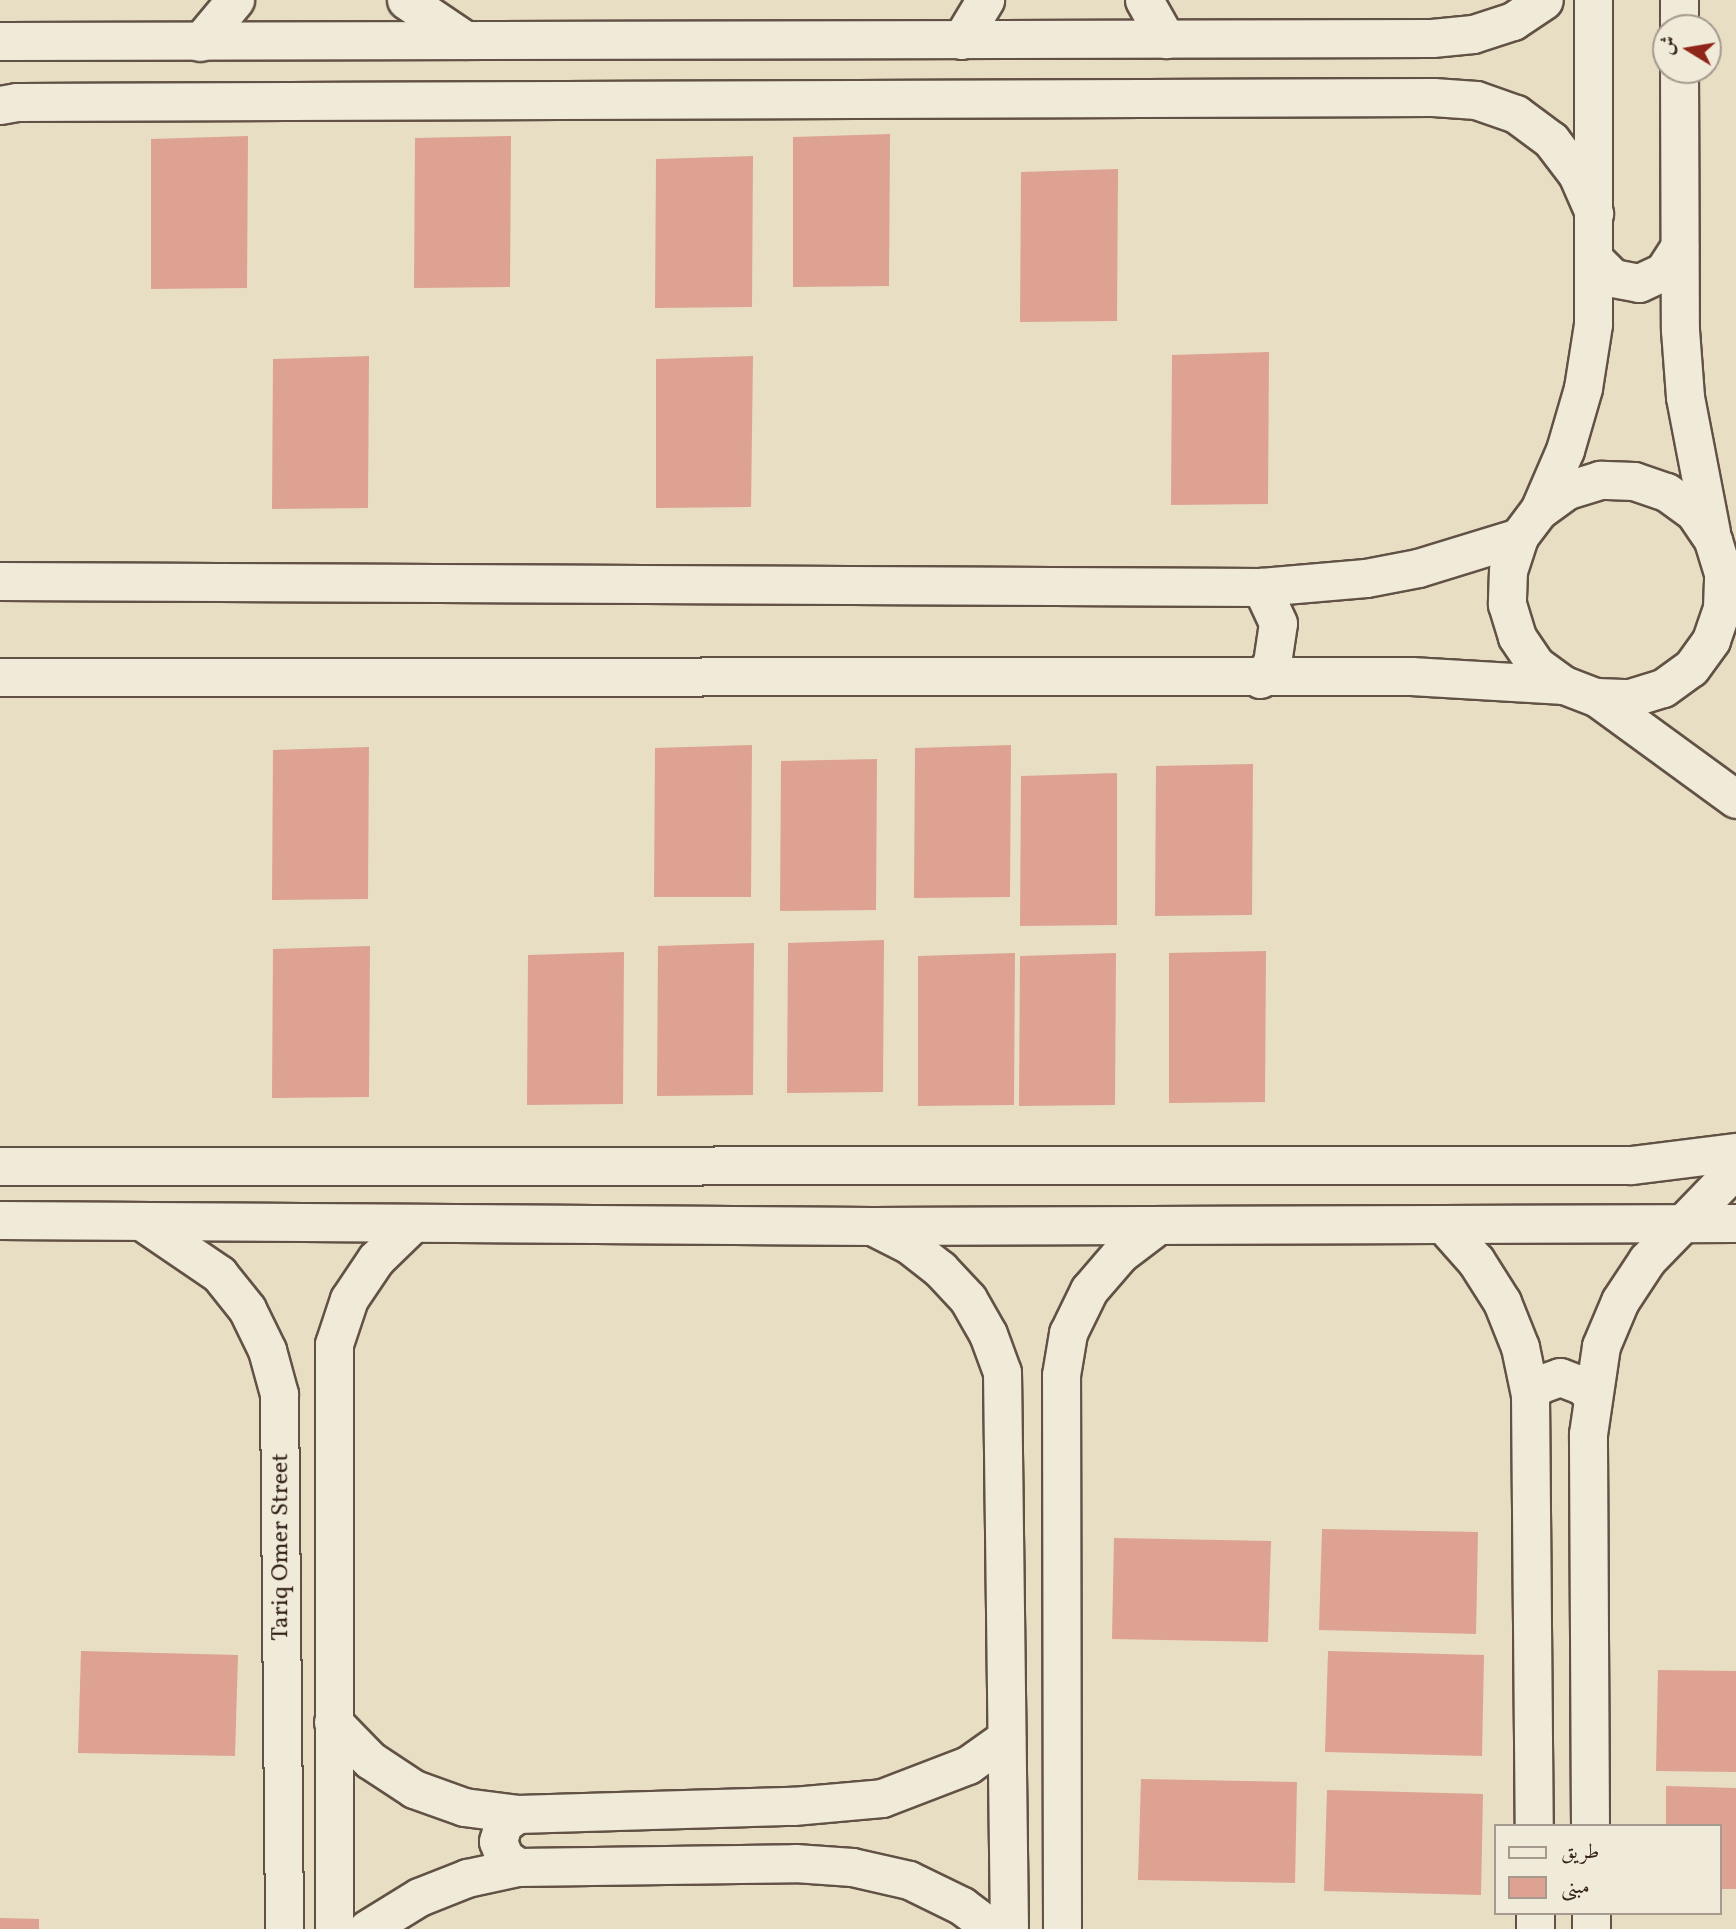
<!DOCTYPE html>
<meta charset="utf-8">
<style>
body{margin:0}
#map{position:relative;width:1736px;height:1929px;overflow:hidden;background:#e8dec4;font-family:Vollkorn,Amiri,serif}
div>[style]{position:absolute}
.building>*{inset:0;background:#dda291}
.roads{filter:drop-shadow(2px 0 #625245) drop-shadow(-2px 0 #625245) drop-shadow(0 2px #625245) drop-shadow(0 -2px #625245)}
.minor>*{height:37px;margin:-18.5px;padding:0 18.5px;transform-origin:18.5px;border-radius:18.5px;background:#f0ead9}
span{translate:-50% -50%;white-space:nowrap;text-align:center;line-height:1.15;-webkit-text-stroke:5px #f0ead9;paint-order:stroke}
.street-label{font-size:24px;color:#35231b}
.legend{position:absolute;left:1494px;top:1824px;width:228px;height:91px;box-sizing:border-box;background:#f0ead9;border:2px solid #a59a8d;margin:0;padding:9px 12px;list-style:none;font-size:21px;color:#35231b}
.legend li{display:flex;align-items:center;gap:14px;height:35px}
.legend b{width:35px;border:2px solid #a59a8d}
.north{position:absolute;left:1652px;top:14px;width:70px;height:70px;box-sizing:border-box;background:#f0ead9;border:2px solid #a59a8d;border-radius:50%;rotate:281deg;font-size:19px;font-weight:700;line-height:28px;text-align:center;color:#35231b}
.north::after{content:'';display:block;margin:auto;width:24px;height:32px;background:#8f2418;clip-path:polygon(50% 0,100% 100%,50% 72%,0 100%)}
</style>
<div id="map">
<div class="building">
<div style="clip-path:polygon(890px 134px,889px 286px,793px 287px,793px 137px)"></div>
<div style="clip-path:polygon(248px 136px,247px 288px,151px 289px,151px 139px)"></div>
<div style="clip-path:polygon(511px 136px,510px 287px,414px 288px,415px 138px)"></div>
<div style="clip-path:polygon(753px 156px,752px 307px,655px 308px,656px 159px)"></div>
<div style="clip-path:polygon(1118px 169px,1117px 321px,1020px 322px,1021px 172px)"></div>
<div style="clip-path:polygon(1269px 352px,1268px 504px,1171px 505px,1172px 355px)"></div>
<div style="clip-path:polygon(369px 356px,368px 508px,272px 509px,273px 359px)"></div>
<div style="clip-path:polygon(753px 356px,751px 507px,656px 508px,656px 359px)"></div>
<div style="clip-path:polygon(752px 745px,751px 897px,654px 897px,655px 748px)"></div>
<div style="clip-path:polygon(1011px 745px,1010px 897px,914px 898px,915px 748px)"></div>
<div style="clip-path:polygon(369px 747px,368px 899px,272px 900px,273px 750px)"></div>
<div style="clip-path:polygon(877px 759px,876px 910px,780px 911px,781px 761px)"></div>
<div style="clip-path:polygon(1253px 764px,1252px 915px,1155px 916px,1156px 766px)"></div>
<div style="clip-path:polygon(1117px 773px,1117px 925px,1020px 926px,1021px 776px)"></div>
<div style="clip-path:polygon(884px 940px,883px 1092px,787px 1093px,788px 943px)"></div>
<div style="clip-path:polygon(754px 943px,753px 1095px,657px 1096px,658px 946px)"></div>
<div style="clip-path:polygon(370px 946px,369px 1097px,272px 1098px,273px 949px)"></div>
<div style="clip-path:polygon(1266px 951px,1265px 1102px,1169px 1103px,1169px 953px)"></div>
<div style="clip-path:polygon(624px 952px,623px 1104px,527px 1105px,528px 955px)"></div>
<div style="clip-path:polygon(1015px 953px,1014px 1105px,918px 1106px,918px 956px)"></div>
<div style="clip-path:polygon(1116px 953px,1115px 1105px,1019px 1106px,1020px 956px)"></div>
<div style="clip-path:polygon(1322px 1529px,1478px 1532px,1476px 1634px,1319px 1630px)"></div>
<div style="clip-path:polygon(1114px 1538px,1271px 1541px,1268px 1642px,1112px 1639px)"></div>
<div style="clip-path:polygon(81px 1651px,238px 1655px,235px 1756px,78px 1753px)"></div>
<div style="clip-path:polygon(1328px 1651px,1484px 1655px,1482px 1756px,1325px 1752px)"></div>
<div style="clip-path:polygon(1658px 1670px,1736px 1671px,1736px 1772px,1656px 1771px)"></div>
<div style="clip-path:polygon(1141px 1779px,1297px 1782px,1295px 1883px,1138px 1880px)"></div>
<div style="clip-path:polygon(1666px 1786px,1736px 1788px,1736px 1889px,1720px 1889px,1720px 1826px,1666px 1826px)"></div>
<div style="clip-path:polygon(1327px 1790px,1483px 1794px,1481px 1895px,1324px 1891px)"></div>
<div style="clip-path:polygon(0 1918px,39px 1919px,39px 1929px,0 1929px)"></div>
</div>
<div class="roads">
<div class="minor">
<div style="left:406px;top:0;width:71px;rotate:34.1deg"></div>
<div style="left:1144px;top:0;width:45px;rotate:60.6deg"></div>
<div style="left:1679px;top:28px;width:28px;rotate:-90deg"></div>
<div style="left:961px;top:40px;width:47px;rotate:-59deg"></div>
<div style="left:0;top:41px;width:1432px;rotate:-0.12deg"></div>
<div style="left:1432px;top:38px;width:41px;rotate:-5.6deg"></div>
<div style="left:1473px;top:34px;width:42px;rotate:-18deg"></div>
<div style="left:1513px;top:21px;width:37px;rotate:-34deg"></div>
<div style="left:200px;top:42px;width:55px;rotate:-50.2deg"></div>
<div style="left:1679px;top:70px;width:260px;rotate:89.8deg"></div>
<div style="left:1680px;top:330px;width:67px;rotate:85.7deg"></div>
<div style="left:1685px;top:397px;width:137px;rotate:79.1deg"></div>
<div style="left:0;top:105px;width:17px;rotate:-10deg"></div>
<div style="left:17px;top:102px;width:1416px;rotate:-0.2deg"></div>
<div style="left:1433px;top:97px;width:43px;rotate:4deg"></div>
<div style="left:1476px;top:100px;width:42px;rotate:19.3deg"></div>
<div style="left:1516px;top:114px;width:44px;rotate:36.6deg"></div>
<div style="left:1551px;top:140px;width:43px;rotate:52.6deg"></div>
<div style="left:1577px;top:174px;width:43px;rotate:66.4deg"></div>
<div style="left:1594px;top:259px;width:27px;rotate:45deg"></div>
<div style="left:1613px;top:278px;width:26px;rotate:11deg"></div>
<div style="left:1639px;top:283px;width:26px;rotate:-25deg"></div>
<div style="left:1663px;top:272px;width:30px;rotate:-57deg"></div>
<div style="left:1539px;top:510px;width:65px;rotate:-66.6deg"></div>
<div style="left:1565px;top:450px;width:65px;rotate:-73.8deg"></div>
<div style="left:1583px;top:388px;width:65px;rotate:-81.1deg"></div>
<div style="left:1593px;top:324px;width:324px;rotate:-90deg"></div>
<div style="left:0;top:581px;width:1261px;rotate:0.27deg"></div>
<div style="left:1261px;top:587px;width:105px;rotate:-4.9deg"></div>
<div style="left:1366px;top:578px;width:53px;rotate:-10.9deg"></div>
<div style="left:1418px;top:568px;width:106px;rotate:-17.1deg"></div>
<div style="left:0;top:677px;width:1411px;rotate:-0.04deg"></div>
<div style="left:1411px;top:676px;width:153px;rotate:3.4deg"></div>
<div style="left:1564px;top:685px;width:34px;rotate:21deg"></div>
<div style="left:1596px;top:697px;width:34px;rotate:2deg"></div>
<div style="left:1630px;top:698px;width:34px;rotate:-17deg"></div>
<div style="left:1663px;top:688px;width:34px;rotate:-36deg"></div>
<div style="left:1691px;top:668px;width:34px;rotate:-54deg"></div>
<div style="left:1711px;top:640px;width:34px;rotate:-71deg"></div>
<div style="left:1722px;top:608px;width:35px;rotate:-88deg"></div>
<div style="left:1723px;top:573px;width:34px;rotate:-107deg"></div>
<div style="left:1713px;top:540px;width:34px;rotate:-124deg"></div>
<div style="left:1694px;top:512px;width:34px;rotate:-144deg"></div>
<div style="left:1666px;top:492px;width:34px;rotate:-161deg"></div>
<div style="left:1634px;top:481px;width:34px;rotate:-178deg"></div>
<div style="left:1600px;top:480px;width:34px;rotate:163deg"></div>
<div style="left:1567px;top:490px;width:34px;rotate:144deg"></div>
<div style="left:1539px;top:510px;width:34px;rotate:127deg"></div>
<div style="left:1519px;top:537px;width:35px;rotate:108deg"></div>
<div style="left:1508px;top:570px;width:34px;rotate:92deg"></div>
<div style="left:1507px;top:604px;width:34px;rotate:73deg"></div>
<div style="left:1517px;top:637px;width:34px;rotate:56deg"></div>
<div style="left:1536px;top:665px;width:34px;rotate:36deg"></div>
<div style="left:1260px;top:679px;width:20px;rotate:-53deg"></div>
<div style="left:1272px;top:663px;width:40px;rotate:-81.5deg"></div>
<div style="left:1278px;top:623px;width:40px;rotate:-115deg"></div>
<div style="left:1596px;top:697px;width:173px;rotate:36.1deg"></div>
<div style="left:0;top:1166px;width:1631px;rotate:-0.04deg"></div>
<div style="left:1631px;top:1165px;width:106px;rotate:-7.1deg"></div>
<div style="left:0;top:1220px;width:872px;rotate:0.39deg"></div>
<div style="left:872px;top:1226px;width:864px;rotate:-0.2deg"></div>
<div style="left:144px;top:1223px;width:91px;rotate:34.2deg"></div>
<div style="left:219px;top:1274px;width:45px;rotate:51.3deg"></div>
<div style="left:247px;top:1309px;width:46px;rotate:64deg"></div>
<div style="left:267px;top:1350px;width:46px;rotate:74.7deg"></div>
<div style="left:279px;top:1394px;width:535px;rotate:89.46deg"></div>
<div style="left:1443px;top:1224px;width:50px;rotate:48.3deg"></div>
<div style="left:1476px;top:1261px;width:49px;rotate:57.6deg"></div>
<div style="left:1502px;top:1302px;width:48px;rotate:68.2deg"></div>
<div style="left:1520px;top:1347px;width:49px;rotate:78.2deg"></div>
<div style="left:1530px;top:1395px;width:431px;rotate:89.5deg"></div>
<div style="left:876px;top:1228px;width:36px;rotate:27deg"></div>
<div style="left:908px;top:1244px;width:41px;rotate:38deg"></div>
<div style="left:940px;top:1269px;width:41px;rotate:47deg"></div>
<div style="left:968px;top:1299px;width:40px;rotate:60.3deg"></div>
<div style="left:988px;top:1334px;width:40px;rotate:69.8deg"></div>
<div style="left:1002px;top:1372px;width:557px;rotate:89.28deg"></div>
<div style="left:1530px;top:1395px;width:13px;rotate:-51deg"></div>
<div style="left:1538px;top:1385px;width:23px;rotate:-20deg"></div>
<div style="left:1560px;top:1377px;width:25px;rotate:21deg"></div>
<div style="left:1583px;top:1386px;width:12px;rotate:48deg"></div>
<div style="left:333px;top:1722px;width:53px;rotate:45.8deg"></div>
<div style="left:370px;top:1760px;width:53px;rotate:33.4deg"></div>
<div style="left:414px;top:1789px;width:53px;rotate:19.8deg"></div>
<div style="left:464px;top:1807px;width:53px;rotate:7.5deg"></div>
<div style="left:517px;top:1814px;width:276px;rotate:-1.7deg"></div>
<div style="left:793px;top:1806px;width:89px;rotate:-5.1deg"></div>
<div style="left:882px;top:1798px;width:92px;rotate:-21deg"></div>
<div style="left:968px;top:1765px;width:47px;rotate:-35.4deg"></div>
<div style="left:517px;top:1814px;width:17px;rotate:144deg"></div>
<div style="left:503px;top:1824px;width:18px;rotate:106deg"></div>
<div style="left:498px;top:1841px;width:17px;rotate:69deg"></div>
<div style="left:504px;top:1857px;width:17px;rotate:36deg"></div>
<div style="left:1590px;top:1826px;width:392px;rotate:-90.3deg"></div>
<div style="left:1588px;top:1434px;width:89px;rotate:-81.6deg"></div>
<div style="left:1601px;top:1346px;width:49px;rotate:-67.1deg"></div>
<div style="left:1620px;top:1301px;width:49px;rotate:-56.6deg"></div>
<div style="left:1647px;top:1260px;width:128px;rotate:-45.9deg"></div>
<div style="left:1535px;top:1913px;width:16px;rotate:90deg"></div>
<div style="left:1591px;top:1913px;width:16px;rotate:90deg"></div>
<div style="left:334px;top:1929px;width:585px;rotate:-90deg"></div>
<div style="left:334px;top:1344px;width:47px;rotate:-71.6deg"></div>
<div style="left:349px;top:1299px;width:48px;rotate:-56deg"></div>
<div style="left:376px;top:1259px;width:50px;rotate:-44.2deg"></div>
<div style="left:367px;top:1929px;width:61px;rotate:-31.6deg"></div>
<div style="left:419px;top:1897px;width:52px;rotate:-21.6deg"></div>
<div style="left:467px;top:1878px;width:52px;rotate:-12.2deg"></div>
<div style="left:518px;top:1867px;width:277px;rotate:-0.8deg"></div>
<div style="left:795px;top:1863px;width:57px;rotate:4deg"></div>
<div style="left:852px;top:1867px;width:58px;rotate:12.8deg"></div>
<div style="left:909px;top:1880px;width:59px;rotate:26.1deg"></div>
<div style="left:962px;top:1906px;width:38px;rotate:37deg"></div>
<div style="left:1062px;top:1929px;width:554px;rotate:-90.1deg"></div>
<div style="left:1061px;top:1375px;width:43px;rotate:-80.5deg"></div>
<div style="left:1068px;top:1333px;width:48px;rotate:-64deg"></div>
<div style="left:1089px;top:1290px;width:48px;rotate:-49.3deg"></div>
<div style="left:1120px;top:1254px;width:48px;rotate:-37.3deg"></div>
</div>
</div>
<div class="street-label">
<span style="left:282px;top:1547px;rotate:-90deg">Tariq Omer Street</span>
</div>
<ul class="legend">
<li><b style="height:9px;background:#f0ead9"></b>طريق</li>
<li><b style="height:19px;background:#dda291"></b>مبنى</li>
</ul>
<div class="north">ش</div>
</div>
